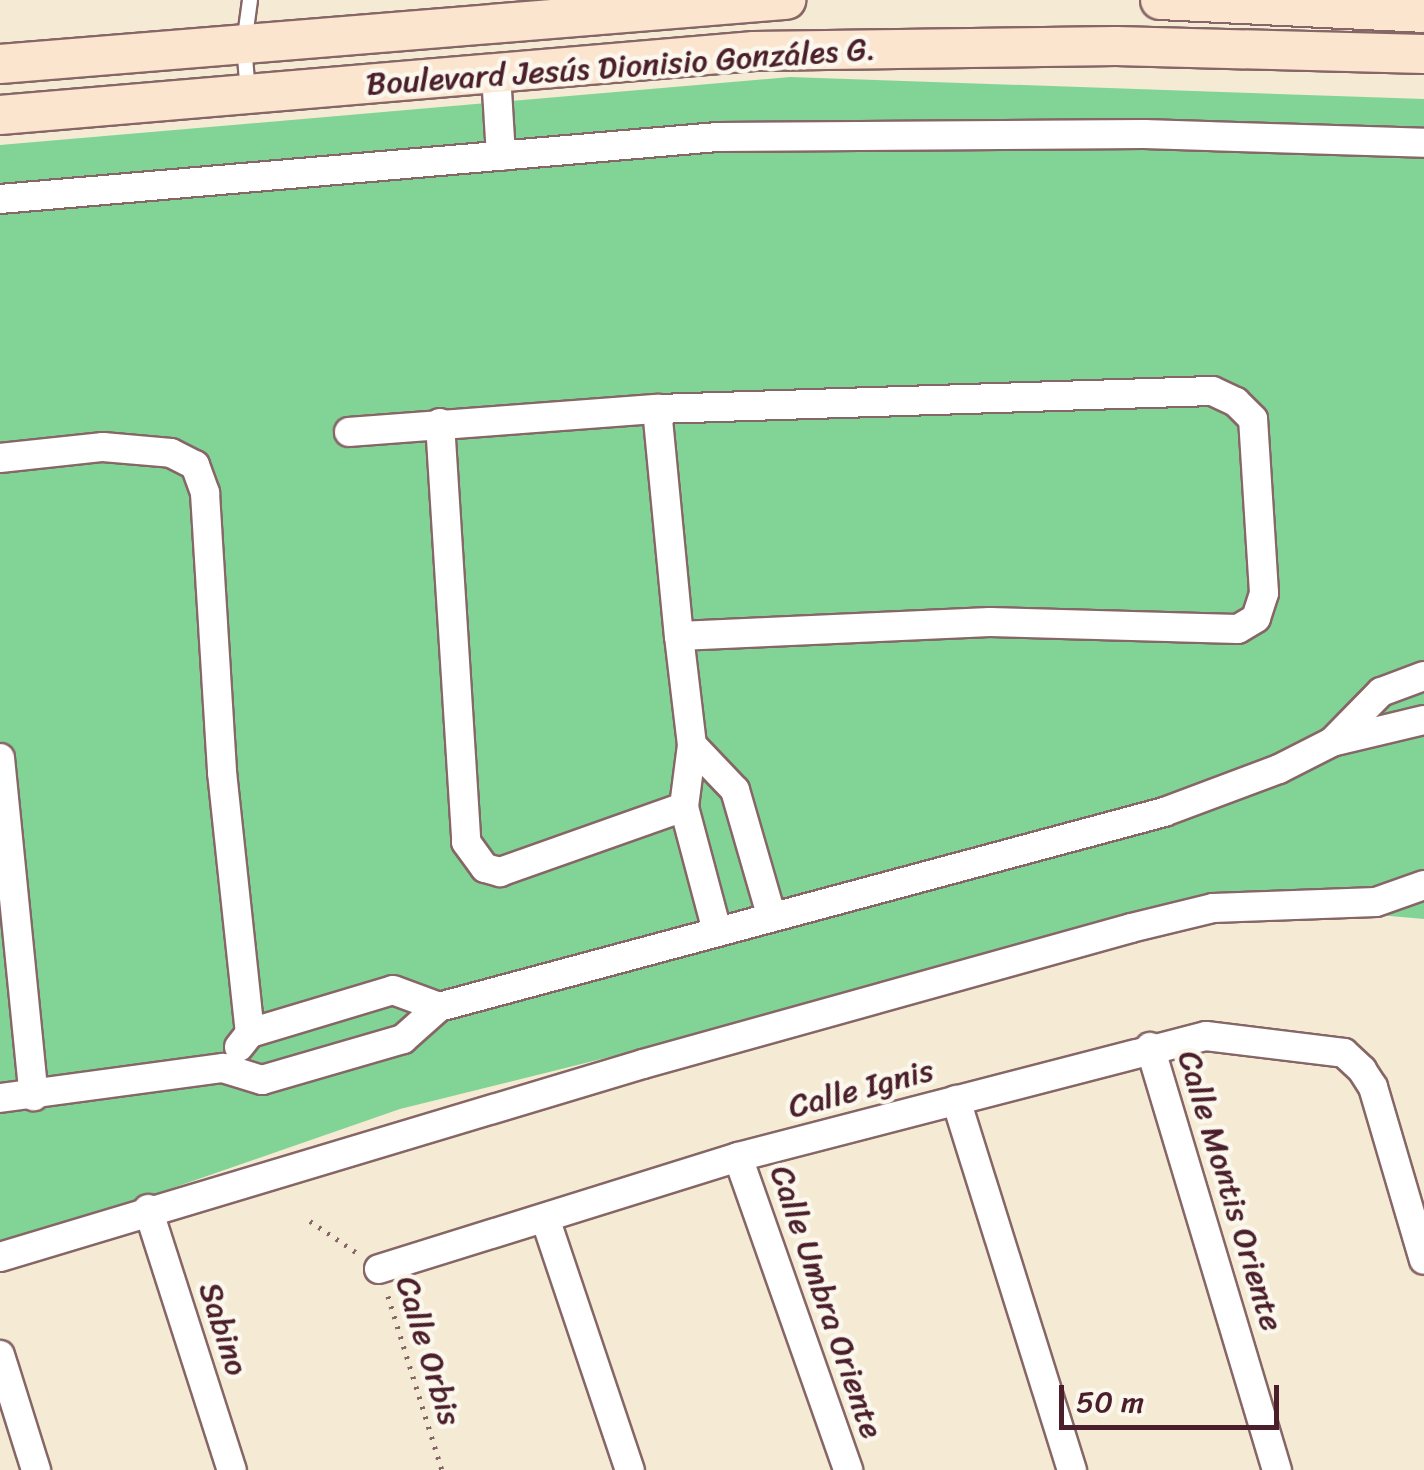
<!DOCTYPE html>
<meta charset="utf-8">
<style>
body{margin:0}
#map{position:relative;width:1424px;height:1470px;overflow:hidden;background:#f5ead3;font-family:Sriracha,sans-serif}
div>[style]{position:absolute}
.green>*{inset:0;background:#81d496}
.path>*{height:5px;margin-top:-2.5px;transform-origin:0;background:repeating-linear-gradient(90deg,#866666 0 2.5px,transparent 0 10.5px)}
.roads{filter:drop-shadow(2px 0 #866666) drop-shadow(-2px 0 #866666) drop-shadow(0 2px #866666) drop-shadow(0 -2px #866666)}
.service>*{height:14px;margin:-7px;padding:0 7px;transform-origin:7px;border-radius:7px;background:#fff}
.minor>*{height:28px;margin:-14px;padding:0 14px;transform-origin:14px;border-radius:14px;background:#fff}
.secondary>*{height:38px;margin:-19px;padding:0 19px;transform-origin:19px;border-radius:19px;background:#fce5cf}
span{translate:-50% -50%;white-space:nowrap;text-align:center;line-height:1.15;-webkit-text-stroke:9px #fbf7ec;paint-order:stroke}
.street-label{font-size:32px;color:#4a1f2b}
.scale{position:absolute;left:1059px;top:1385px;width:220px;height:45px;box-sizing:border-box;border:5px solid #4a1f2b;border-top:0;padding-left:12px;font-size:30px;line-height:35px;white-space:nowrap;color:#4a1f2b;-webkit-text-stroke:8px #fbf7ec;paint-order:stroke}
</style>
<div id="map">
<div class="green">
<div style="clip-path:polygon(790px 77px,1424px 99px,1424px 919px,1232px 902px,400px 1109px,0 1248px,0 145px)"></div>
</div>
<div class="path">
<div style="left:310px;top:1221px;width:57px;rotate:34.2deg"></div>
<div style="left:388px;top:1296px;width:182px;rotate:72.8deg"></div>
</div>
<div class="roads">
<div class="service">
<div style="left:248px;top:94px;width:50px;rotate:-94.6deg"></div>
<div style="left:244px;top:44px;width:44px;rotate:-82.2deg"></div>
</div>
<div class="minor">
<div style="left:496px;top:74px;width:82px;rotate:86.5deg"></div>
<div style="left:0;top:199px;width:721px;rotate:-4.94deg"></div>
<div style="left:718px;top:137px;width:426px;rotate:-0.4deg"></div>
<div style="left:1144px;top:134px;width:280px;rotate:1.8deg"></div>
<div style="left:440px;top:423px;width:420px;rotate:86.4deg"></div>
<div style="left:466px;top:842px;width:32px;rotate:54deg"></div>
<div style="left:485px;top:868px;width:16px;rotate:15deg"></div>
<div style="left:500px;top:872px;width:195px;rotate:-19.5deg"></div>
<div style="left:349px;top:432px;width:309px;rotate:-4.3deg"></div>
<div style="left:0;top:458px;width:104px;rotate:-6.1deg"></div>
<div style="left:103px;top:447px;width:68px;rotate:5deg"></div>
<div style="left:171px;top:453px;width:27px;rotate:27deg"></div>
<div style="left:195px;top:465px;width:30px;rotate:70deg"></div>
<div style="left:205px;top:493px;width:280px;rotate:86.5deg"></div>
<div style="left:222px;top:772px;width:262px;rotate:83.9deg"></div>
<div style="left:679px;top:636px;width:311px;rotate:-2.6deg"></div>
<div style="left:990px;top:622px;width:248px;rotate:1.6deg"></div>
<div style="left:1238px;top:629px;width:21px;rotate:-31deg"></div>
<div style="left:1256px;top:618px;width:26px;rotate:-72deg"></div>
<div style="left:1264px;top:593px;width:174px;rotate:-93.6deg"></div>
<div style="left:1253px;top:419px;width:24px;rotate:-135deg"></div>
<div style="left:1236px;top:402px;width:26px;rotate:-155deg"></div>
<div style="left:1212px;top:391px;width:555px;rotate:178.14deg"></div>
<div style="left:657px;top:409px;width:228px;rotate:84.5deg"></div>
<div style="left:679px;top:636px;width:110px;rotate:83.2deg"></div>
<div style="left:692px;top:745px;width:63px;rotate:97.4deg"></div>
<div style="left:684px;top:807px;width:128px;rotate:75.1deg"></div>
<div style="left:1332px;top:742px;width:70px;rotate:-45.6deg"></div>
<div style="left:1381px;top:692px;width:46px;rotate:-20.4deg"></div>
<div style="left:692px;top:745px;width:62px;rotate:46.3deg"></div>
<div style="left:735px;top:790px;width:130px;rotate:73.9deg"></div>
<div style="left:0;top:758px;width:340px;rotate:84.3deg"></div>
<div style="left:239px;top:1047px;width:18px;rotate:-52deg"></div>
<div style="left:250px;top:1033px;width:149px;rotate:-16.7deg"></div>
<div style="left:393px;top:990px;width:49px;rotate:20.3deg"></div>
<div style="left:1150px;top:1047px;width:442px;rotate:73.3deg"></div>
<div style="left:0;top:1098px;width:225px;rotate:-7.7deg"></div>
<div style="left:223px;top:1068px;width:41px;rotate:17.1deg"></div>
<div style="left:262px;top:1080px;width:147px;rotate:-16.2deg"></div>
<div style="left:403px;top:1039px;width:48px;rotate:-41.6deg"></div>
<div style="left:439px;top:1007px;width:751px;rotate:-15.05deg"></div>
<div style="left:1164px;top:812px;width:123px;rotate:-20.5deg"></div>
<div style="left:1279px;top:769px;width:59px;rotate:-27deg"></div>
<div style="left:1332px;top:742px;width:95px;rotate:-13.4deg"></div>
<div style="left:956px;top:1100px;width:388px;rotate:72.6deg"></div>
<div style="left:738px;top:1157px;width:332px;rotate:70.6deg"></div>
<div style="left:148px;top:1209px;width:274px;rotate:72.2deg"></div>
<div style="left:545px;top:1218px;width:266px;rotate:71.4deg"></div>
<div style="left:0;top:1257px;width:671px;rotate:-16.71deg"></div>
<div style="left:643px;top:1064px;width:507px;rotate:-15.57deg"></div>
<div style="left:1131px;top:928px;width:84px;rotate:-13.7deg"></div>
<div style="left:1213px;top:908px;width:163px;rotate:-2.1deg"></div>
<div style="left:1376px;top:902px;width:51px;rotate:-19.5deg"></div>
<div style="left:379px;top:1269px;width:376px;rotate:-17.3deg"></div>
<div style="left:738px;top:1157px;width:483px;rotate:-14.5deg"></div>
<div style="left:1206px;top:1036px;width:139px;rotate:7deg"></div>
<div style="left:1344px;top:1053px;width:25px;rotate:43deg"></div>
<div style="left:1362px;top:1070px;width:20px;rotate:57deg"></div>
<div style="left:1373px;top:1087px;width:180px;rotate:73.6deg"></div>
<div style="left:0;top:1355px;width:121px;rotate:72.6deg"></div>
</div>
<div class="secondary">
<div style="left:1160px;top:0;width:264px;rotate:2.8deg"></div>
<div style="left:0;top:64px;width:789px;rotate:-4.66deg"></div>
<div style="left:0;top:115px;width:757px;rotate:-4.85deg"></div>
<div style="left:754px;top:51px;width:362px;rotate:-0.8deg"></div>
<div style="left:1116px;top:46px;width:308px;rotate:1.5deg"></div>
</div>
</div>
<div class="street-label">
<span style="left:621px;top:67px;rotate:-4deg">Boulevard Jesús Dionisio Gonzáles G.</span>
<span style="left:861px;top:1089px;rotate:-15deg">Calle Ignis</span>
<span style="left:1230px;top:1191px;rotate:73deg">Calle Montis Oriente</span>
<span style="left:826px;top:1302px;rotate:71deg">Calle Umbra Oriente</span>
<span style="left:223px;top:1329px;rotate:72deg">Sabino</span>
<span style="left:428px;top:1351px;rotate:73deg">Calle Orbis</span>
</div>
<div class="scale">50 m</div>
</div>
